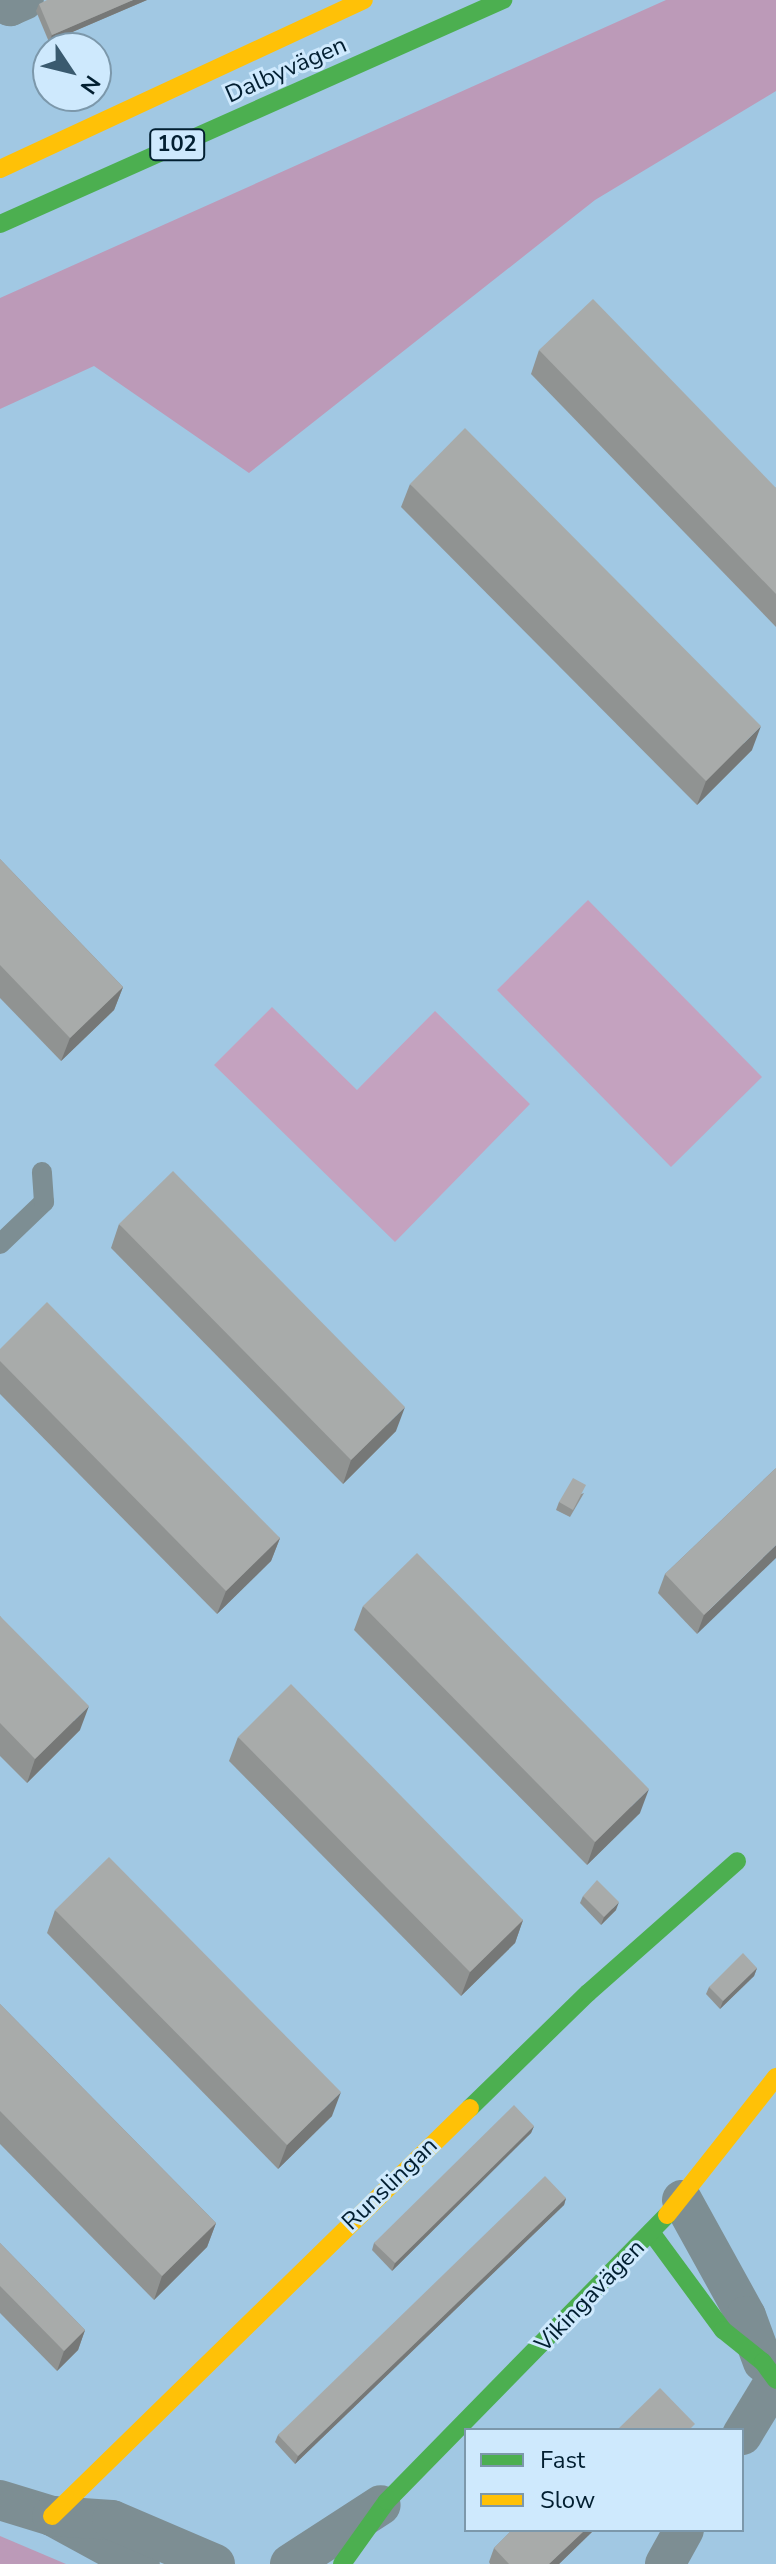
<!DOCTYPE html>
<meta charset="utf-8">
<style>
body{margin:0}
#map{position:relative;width:776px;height:2564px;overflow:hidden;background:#a1c8e3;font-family:"Nunito Sans",sans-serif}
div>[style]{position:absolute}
.green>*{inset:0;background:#c4a2bf}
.forest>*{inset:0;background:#bc9ab8}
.lane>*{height:20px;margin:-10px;padding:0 10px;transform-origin:10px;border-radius:10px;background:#7d8e93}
.street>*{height:40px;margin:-20px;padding:0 20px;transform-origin:20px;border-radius:20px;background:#7d8e93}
.fast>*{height:18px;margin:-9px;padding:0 9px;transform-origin:9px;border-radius:9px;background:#4caf50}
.slow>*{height:18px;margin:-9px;padding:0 9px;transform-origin:9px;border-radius:9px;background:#ffc107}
.wall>*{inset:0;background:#909392}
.shaded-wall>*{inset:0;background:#767877}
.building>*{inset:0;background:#a8abaa}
span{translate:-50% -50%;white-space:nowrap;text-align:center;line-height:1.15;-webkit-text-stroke:6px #cee9fd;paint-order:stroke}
.shield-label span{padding:2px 6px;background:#cee9fd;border:2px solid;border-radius:6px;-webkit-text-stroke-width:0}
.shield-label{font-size:22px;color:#021f31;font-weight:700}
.street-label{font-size:24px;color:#021f31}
.legend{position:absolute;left:464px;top:2428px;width:280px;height:104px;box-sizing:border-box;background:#cee9fd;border:2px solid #7c98ab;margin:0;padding:10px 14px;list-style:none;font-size:24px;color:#021f31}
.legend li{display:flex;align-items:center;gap:16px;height:40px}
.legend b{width:40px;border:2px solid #7c98ab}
.north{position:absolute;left:32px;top:32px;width:80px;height:80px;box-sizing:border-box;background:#cee9fd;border:2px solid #7c98ab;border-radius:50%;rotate:125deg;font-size:22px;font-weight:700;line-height:32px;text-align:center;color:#021f31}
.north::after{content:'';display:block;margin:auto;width:28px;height:36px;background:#3a5a6f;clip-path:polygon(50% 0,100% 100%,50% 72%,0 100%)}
</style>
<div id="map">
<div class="green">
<div style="clip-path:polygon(588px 900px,762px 1077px,671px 1167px,497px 990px)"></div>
<div style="clip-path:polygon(272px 1007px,357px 1090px,435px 1011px,530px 1104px,395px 1242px,214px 1065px)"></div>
</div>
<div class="forest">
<div style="clip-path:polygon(666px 0,776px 0,776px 91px,595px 200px,249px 473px,94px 366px,0 409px,0 298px)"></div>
<div style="clip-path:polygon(0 2536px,66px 2564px,0 2564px)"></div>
</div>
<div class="lane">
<div style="left:0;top:1244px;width:61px;rotate:-43.7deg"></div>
<div style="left:44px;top:1202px;width:30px;rotate:-94deg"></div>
</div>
<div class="street">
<div style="left:7px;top:0;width:7px;rotate:63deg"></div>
<div style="left:10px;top:6px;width:15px;rotate:-23deg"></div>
<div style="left:682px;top:2200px;width:132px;rotate:61.1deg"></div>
<div style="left:746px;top:2316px;width:49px;rotate:69.7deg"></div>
<div style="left:742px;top:2435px;width:66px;rotate:-58.7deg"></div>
<div style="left:0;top:2500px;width:54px;rotate:17.1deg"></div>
<div style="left:52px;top:2516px;width:100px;rotate:28.6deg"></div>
<div style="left:52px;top:2516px;width:60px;rotate:3.8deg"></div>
<div style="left:112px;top:2520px;width:112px;rotate:23.1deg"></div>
<div style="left:290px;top:2564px;width:108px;rotate:-33deg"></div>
<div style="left:665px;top:2564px;width:39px;rotate:-61deg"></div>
</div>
<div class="fast">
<div style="left:0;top:224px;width:551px;rotate:-24deg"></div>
<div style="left:470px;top:2108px;width:165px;rotate:-44.3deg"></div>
<div style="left:588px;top:1993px;width:199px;rotate:-41.5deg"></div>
<div style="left:651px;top:2232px;width:122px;rotate:53.7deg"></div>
<div style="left:723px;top:2330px;width:51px;rotate:38.7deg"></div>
<div style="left:763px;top:2362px;width:22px;rotate:54deg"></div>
<div style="left:342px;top:2564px;width:77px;rotate:-54.5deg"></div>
<div style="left:387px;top:2501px;width:400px;rotate:-45.6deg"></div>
</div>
<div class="slow">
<div style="left:0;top:169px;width:401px;rotate:-24.9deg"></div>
<div style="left:667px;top:2215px;width:176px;rotate:-51.7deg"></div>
<div style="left:52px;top:2516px;width:584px;rotate:-44.31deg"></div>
</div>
<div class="wall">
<div style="clip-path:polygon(147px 0,49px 42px,36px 11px,39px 4px)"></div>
<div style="clip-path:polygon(539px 350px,776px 488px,776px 627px,531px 374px)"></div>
<div style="clip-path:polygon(410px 484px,752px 750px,697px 805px,401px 507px)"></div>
<div style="clip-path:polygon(0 859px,123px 987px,114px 1010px,61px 1061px,0 998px)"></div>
<div style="clip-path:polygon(119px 1224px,396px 1431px,343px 1484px,111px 1248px)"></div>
<div style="clip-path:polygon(0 1349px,280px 1538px,271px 1561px,217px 1614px,0 1394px)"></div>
<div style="clip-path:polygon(776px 1468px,697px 1634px,658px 1593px,665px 1574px)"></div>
<div style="clip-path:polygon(584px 1493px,570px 1517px,556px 1510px,559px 1502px)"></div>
<div style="clip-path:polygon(363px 1606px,640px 1813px,587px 1865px,354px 1630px)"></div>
<div style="clip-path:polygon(0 1616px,80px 1730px,27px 1783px,0 1756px)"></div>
<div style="clip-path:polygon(238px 1737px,523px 1920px,515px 1943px,461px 1996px,229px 1761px)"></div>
<div style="clip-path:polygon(583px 1896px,616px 1910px,601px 1925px,580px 1903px)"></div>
<div style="clip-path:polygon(55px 1910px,332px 2116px,278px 2169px,47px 1933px)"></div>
<div style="clip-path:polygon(757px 1968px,754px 1976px,720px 2009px,706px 1994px,709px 1987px)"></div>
<div style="clip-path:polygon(0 2004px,216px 2223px,207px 2247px,154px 2300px,0 2144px)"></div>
<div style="clip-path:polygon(534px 2126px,531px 2133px,392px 2271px,372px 2250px,374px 2243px)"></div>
<div style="clip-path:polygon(566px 2198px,564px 2205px,295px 2464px,275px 2442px,278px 2435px)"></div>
<div style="clip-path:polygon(0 2243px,85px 2330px,78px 2350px,57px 2371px,0 2313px)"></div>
<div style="clip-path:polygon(512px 2530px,594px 2530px,559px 2564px,490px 2564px,489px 2562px,494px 2548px)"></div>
</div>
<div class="shaded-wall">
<div style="clip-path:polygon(133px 0,147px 0,49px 42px,52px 35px)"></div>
<div style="clip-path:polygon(761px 726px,752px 750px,697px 805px,706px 781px)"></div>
<div style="clip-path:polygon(123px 987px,114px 1010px,61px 1061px,70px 1038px)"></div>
<div style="clip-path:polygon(405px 1407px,396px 1431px,343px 1484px,351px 1460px)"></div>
<div style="clip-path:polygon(280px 1538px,271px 1561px,217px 1614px,226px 1591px)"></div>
<div style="clip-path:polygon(776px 1545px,776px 1558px,697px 1634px,704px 1615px)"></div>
<div style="clip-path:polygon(89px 1706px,80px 1730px,27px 1783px,35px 1759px)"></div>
<div style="clip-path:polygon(649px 1789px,640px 1813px,587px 1865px,595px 1842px)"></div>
<div style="clip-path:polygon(619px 1902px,616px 1910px,601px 1925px,604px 1917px)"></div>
<div style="clip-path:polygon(523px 1920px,515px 1943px,461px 1996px,470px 1972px)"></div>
<div style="clip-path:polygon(757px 1968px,754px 1976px,720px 2009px,723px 2001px)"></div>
<div style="clip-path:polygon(341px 2092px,332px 2116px,278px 2169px,287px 2145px)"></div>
<div style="clip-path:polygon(534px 2126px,531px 2133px,392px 2271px,395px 2263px)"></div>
<div style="clip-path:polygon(566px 2198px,564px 2205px,295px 2464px,298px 2456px)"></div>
<div style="clip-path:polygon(216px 2223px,207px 2247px,154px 2300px,162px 2276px)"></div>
<div style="clip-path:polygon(85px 2330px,78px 2350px,57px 2371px,64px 2351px)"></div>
<div style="clip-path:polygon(585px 2530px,594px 2530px,559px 2564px,549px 2564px)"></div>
</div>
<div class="building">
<div style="clip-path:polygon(47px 0,133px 0,52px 35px,39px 4px)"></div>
<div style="clip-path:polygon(593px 299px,776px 488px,776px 594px,539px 350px)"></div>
<div style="clip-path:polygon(465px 428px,761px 726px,706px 781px,410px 484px)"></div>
<div style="clip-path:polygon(0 859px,123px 987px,70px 1038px,0 965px)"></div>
<div style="clip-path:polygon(173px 1171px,405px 1407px,351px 1460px,119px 1224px)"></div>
<div style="clip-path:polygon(47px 1302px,280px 1538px,226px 1591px,0 1361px,0 1349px)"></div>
<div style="clip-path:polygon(776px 1468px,776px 1545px,704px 1615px,665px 1574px)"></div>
<div style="clip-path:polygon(573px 1478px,586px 1485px,573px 1510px,559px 1502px)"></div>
<div style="clip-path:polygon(417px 1553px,649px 1789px,595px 1842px,363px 1606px)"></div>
<div style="clip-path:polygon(0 1616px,89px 1706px,35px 1759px,0 1723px)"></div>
<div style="clip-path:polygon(291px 1684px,523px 1920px,470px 1972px,238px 1737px)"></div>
<div style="clip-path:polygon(109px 1857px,341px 2092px,287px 2145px,55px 1910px)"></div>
<div style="clip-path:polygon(597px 1880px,619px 1902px,604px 1917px,583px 1896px)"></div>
<div style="clip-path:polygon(743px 1953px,757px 1968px,723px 2001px,709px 1987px)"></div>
<div style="clip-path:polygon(0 2004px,216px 2223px,162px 2276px,0 2111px)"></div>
<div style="clip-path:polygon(514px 2105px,534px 2126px,395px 2263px,374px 2243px)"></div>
<div style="clip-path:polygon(545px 2176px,566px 2198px,298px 2456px,278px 2435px)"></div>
<div style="clip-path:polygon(0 2243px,85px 2330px,64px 2351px,0 2286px)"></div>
<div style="clip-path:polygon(660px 2388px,695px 2424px,689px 2430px,617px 2430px)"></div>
<div style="clip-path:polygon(512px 2530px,585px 2530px,549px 2564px,509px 2564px,494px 2548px)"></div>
</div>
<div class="shield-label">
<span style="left:177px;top:145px">102</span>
</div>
<div class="street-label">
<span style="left:286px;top:70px;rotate:-24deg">Dalbyvägen</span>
<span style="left:390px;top:2184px;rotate:-44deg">Runslingan</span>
<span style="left:590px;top:2296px;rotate:-46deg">Vikingavägen</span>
</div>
<ul class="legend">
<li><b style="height:10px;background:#4caf50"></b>Fast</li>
<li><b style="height:10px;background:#ffc107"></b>Slow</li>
</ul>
<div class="north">N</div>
</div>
